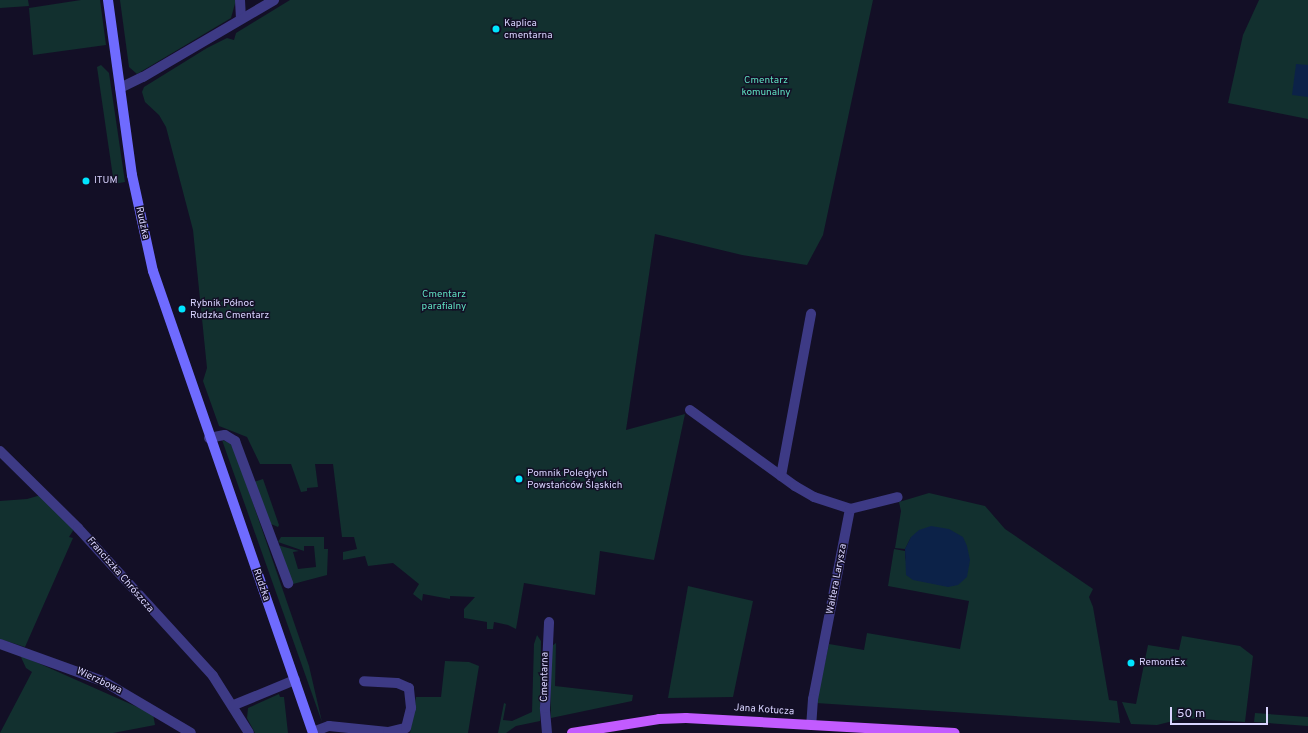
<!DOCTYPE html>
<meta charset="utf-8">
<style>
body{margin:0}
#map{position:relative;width:1308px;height:733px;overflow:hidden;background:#130f26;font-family:Overpass,sans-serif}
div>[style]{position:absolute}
.green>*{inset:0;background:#12302f}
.water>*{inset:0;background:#0c2248}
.minor>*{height:10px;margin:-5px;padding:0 5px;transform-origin:5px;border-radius:5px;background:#3d3a85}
.secondary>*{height:10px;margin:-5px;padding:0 5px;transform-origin:5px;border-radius:5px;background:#6f6bff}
.primary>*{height:10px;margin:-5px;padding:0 5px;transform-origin:5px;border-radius:5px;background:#c25bff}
.dots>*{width:11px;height:11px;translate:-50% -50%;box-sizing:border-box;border:2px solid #130f26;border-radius:50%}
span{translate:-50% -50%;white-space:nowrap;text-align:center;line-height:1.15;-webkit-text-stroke:3px #130f26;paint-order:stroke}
.poi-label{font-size:10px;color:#d9d4ff}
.left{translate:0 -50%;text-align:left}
.park-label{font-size:10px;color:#5fe0c0}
.street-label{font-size:10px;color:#d9d4ff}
.scale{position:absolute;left:1170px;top:707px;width:98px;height:18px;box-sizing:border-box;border:2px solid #d9d4ff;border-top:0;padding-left:5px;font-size:12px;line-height:14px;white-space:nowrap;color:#d9d4ff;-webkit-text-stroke:3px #130f26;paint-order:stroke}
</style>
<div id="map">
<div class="green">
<div style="clip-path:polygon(0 0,28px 0,29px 6px,0 8px)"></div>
<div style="clip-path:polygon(81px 0,100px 0,106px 45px,33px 55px,29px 8px)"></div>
<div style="clip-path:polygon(120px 0,236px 0,231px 18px,137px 74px,129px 67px)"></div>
<div style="clip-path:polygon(290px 0,873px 0,823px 235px,807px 265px,742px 255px,655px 234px,626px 430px,685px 414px,654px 560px,600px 551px,595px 595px,524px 583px,516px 629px,508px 625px,494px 622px,493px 629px,487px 629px,487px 622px,464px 618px,464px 609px,475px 597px,450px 596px,450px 599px,423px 594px,422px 601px,413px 594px,419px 584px,393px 563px,368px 566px,365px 556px,343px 560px,343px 552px,357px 549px,354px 537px,342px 537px,333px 464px,315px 464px,318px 487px,307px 488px,307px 491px,301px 492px,291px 464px,260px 464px,247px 437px,219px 426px,203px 381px,207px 368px,193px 230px,166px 127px,159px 115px,145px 102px,142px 92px,144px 87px,207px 48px,227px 38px,234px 40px,236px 33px)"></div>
<div style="clip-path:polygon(1259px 0,1308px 0,1308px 119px,1228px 103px,1243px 35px)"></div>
<div style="clip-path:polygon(101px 65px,109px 73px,125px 182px,114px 184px,97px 67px)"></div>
<div style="clip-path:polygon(222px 440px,230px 443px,235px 451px,309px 666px,322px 722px)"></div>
<div style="clip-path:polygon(263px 479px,279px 525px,278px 527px,271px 524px,254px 482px)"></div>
<div style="clip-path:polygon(929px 493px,985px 506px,1005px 529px,1093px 589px,1089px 597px,1093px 607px,1109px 700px,1117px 701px,1120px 723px,816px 703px,829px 644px,864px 650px,867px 633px,960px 649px,969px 601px,888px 586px,894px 549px,905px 551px,905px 561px,911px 537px,905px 549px,895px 548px,901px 511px,899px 502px)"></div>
<div style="clip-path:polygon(41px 495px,74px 529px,69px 537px,73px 538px,25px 647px,0 639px,0 501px,27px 499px)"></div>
<div style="clip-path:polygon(281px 537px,324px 537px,324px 549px,328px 549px,327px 575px,293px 584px,277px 545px,299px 551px,293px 552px,298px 569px,316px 567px,314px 546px,304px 546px,304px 551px,278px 542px)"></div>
<div style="clip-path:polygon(688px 586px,753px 601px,733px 697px,668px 698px)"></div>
<div style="clip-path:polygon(537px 635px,541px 641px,540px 721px,516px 726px,506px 733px,498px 733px,504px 703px,506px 704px,503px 720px,512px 721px,532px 712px,534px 644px)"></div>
<div style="clip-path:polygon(1182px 636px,1240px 646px,1253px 656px,1245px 722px,1185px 718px,1157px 725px,1131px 724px,1122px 702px,1136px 704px,1148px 645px,1179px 650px)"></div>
<div style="clip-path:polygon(556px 643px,555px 686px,633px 695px,632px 701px,551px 718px,549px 648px)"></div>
<div style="clip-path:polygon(20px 655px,153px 714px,155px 725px,113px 733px,0 733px,32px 672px,26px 668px)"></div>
<div style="clip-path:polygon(445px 661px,469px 662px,479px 666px,468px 733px,410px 733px,416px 697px,441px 697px)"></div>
<div style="clip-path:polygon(279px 694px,280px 697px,284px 697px,288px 733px,255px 733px,247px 718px,248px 708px)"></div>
<div style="clip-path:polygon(1255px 713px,1308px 717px,1308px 726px,1254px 722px)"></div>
</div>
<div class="water">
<div style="clip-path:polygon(1296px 64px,1308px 65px,1308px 97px,1292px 95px)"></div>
<div style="clip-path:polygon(931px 526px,949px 529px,963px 537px,967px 546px,970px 560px,967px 577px,958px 585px,948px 587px,913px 580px,906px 575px,905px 549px,911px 537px,919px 530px)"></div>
</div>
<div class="minor">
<div style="left:240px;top:0;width:18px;rotate:87deg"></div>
<div style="left:120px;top:88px;width:25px;rotate:-26deg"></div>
<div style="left:143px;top:77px;width:152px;rotate:-30.4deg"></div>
<div style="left:690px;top:410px;width:130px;rotate:35.9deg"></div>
<div style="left:795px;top:486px;width:22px;rotate:30deg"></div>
<div style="left:814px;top:497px;width:38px;rotate:18deg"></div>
<div style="left:850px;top:509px;width:194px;rotate:101deg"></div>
<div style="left:813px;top:699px;width:26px;rotate:94deg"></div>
<div style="left:209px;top:438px;width:16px;rotate:-11deg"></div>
<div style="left:225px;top:435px;width:12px;rotate:31deg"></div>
<div style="left:235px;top:441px;width:152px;rotate:69.5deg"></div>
<div style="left:0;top:451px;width:110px;rotate:44.6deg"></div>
<div style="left:78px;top:528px;width:200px;rotate:47.6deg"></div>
<div style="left:213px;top:676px;width:67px;rotate:57.7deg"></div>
<div style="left:781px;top:476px;width:165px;rotate:-79.5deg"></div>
<div style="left:850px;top:509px;width:49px;rotate:-14deg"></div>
<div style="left:0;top:644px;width:109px;rotate:19.8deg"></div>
<div style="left:103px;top:681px;width:102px;rotate:30.6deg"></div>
<div style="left:234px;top:705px;width:66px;rotate:-22.3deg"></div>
<div style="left:313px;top:732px;width:17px;rotate:-21deg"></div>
<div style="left:329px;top:726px;width:59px;rotate:5.8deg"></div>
<div style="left:388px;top:732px;width:18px;rotate:-13deg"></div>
<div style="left:406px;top:728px;width:21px;rotate:-76deg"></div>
<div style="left:411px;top:708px;width:20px;rotate:-96deg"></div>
<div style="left:409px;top:688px;width:13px;rotate:-157deg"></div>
<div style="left:397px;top:683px;width:33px;rotate:-177deg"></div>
<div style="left:547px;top:733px;width:25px;rotate:-95deg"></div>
<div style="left:545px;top:708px;width:86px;rotate:-87.3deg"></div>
</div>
<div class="secondary">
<div style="left:108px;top:0;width:177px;rotate:82.2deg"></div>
<div style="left:132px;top:175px;width:98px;rotate:77.7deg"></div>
<div style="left:153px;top:271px;width:489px;rotate:70.9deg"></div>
</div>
<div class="primary">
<div style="left:572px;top:733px;width:88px;rotate:-9.1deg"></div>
<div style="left:659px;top:719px;width:27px;rotate:-2deg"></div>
<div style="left:686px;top:718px;width:269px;rotate:3.2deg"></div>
</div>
<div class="dots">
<div style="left:496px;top:29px;background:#00e5ff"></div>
<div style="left:86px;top:181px;background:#00e5ff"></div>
<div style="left:182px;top:309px;background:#00e5ff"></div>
<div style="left:519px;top:479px;background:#00e5ff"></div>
<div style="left:1131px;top:663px;background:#00e5ff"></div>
</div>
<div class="poi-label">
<span class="left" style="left:504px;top:29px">Kaplica<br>cmentarna</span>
<span class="left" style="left:94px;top:181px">ITUM</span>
<span class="left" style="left:190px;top:309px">Rybnik Północ<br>Rudzka Cmentarz</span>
<span class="left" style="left:527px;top:479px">Pomnik Poległych<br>Powstańców Śląskich</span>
<span class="left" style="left:1139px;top:663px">RemontEx</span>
</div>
<div class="park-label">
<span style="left:766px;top:86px">Cmentarz<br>komunalny</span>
<span style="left:444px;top:300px">Cmentarz<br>parafialny</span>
</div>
<div class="street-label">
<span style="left:142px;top:223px;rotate:78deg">Rudzka</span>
<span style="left:120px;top:575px;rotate:49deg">Franciszka Chrószcza</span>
<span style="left:837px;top:579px;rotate:-79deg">Waltera Larysza</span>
<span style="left:261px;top:585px;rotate:71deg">Rudzka</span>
<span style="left:545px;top:677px;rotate:-89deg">Cmentarna</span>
<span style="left:99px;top:681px;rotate:25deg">Wierzbowa</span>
<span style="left:764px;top:710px;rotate:4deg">Jana Kotucza</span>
</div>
<div class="scale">50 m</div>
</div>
